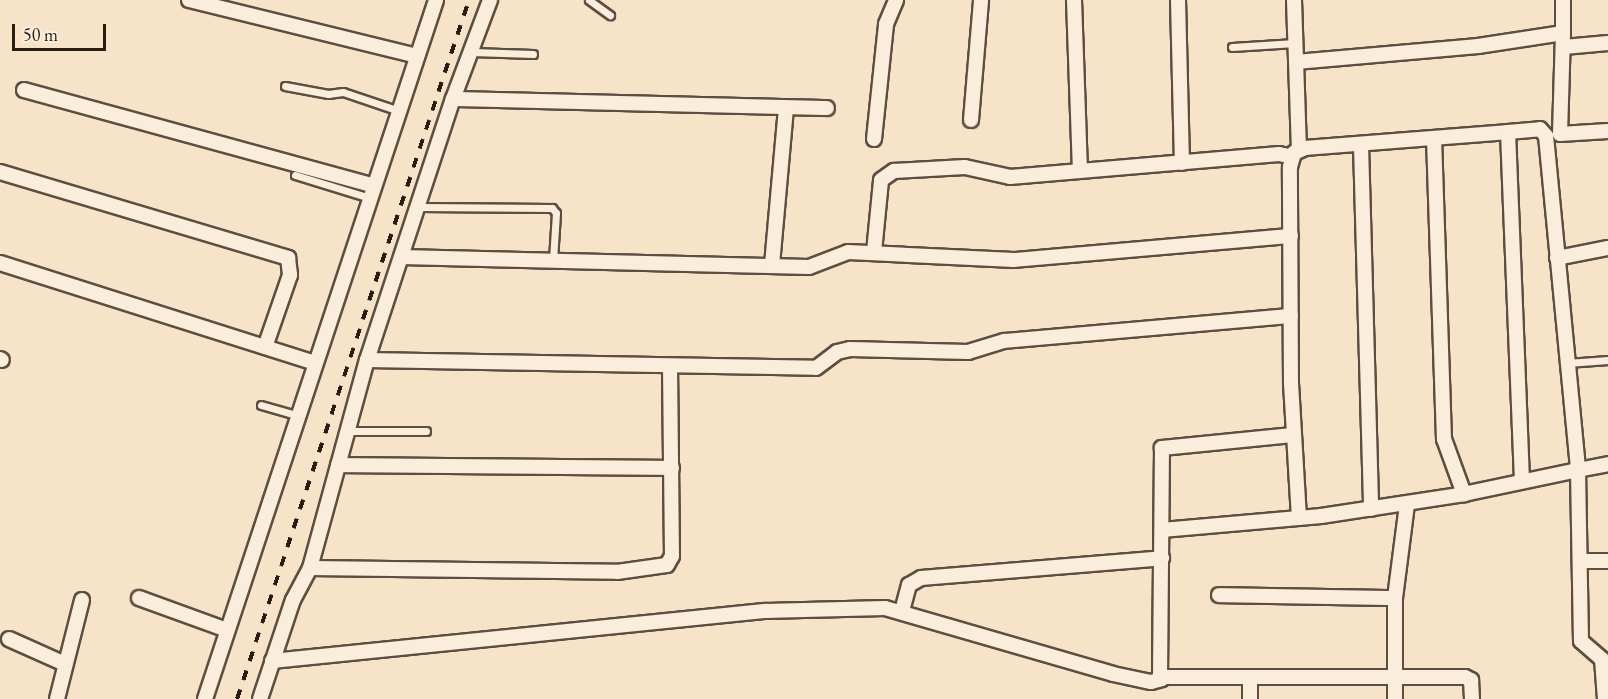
<!DOCTYPE html>
<style>
body{margin:0}
#map{position:relative;width:1608px;height:699px;overflow:hidden;background:#f7e3c8;font-family:"EB Garamond",serif}
div>[style]{position:absolute}
.roads{filter:drop-shadow(2px 0 #5c4e40) drop-shadow(-2px 0 #5c4e40) drop-shadow(0 2px #5c4e40) drop-shadow(0 -2px #5c4e40)}
.lane>*{height:7px;margin:-3.5px;padding:0 3.5px;transform-origin:3.5px;border-radius:3.5px;background:#faeddb}
.street>*{height:14px;margin:-7px;padding:0 7px;transform-origin:7px;border-radius:7px;background:#faeddb}
.rail>*{height:4px;margin-top:-2px;transform-origin:0;background:repeating-linear-gradient(90deg,#291d13 0 10px,transparent 0 20px)}
span{translate:-50% -50%;white-space:nowrap;text-align:center;line-height:1.15;-webkit-text-stroke:4.5px #faeddb;paint-order:stroke}
.scale{position:absolute;left:12px;top:24px;width:94px;height:27px;box-sizing:border-box;border:3px solid #291d13;border-top:0;padding-left:8px;font-size:18px;line-height:21px;white-space:nowrap;color:#291d13;-webkit-text-stroke:4px #faeddb;paint-order:stroke}
</style>
<div id="map">
<div class="roads">
<div class="lane">
<div style="left:589px;top:0;width:26px;rotate:36deg"></div>
<div style="left:1232px;top:47px;width:63px;rotate:-3.6deg"></div>
<div style="left:472px;top:52px;width:61px;rotate:1.9deg"></div>
<div style="left:285px;top:86px;width:44px;rotate:10.5deg"></div>
<div style="left:328px;top:94px;width:15px;rotate:-8deg"></div>
<div style="left:343px;top:92px;width:59px;rotate:18.7deg"></div>
<div style="left:295px;top:175px;width:78px;rotate:17deg"></div>
<div style="left:419px;top:207px;width:133px;rotate:0.4deg"></div>
<div style="left:552px;top:208px;width:6px;rotate:51deg"></div>
<div style="left:556px;top:213px;width:46px;rotate:93.7deg"></div>
<div style="left:1567px;top:363px;width:41px;rotate:-4.2deg"></div>
<div style="left:261px;top:405px;width:36px;rotate:16deg"></div>
<div style="left:348px;top:431px;width:78px"></div>
</div>
<div class="street">
<div style="left:189px;top:0;width:235px;rotate:13.8deg"></div>
<div style="left:1074px;top:0;width:169px;rotate:88deg"></div>
<div style="left:1178px;top:0;width:163px;rotate:88.6deg"></div>
<div style="left:1294px;top:0;width:150px;rotate:88.1deg"></div>
<div style="left:1563px;top:33px;width:101px;rotate:91.7deg"></div>
<div style="left:1560px;top:134px;width:48px;rotate:-3.6deg"></div>
<div style="left:1564px;top:47px;width:44px;rotate:-5.2deg"></div>
<div style="left:1296px;top:62px;width:183px;rotate:-5deg"></div>
<div style="left:1478px;top:46px;width:86px;rotate:-8.7deg"></div>
<div style="left:1563px;top:33px;width:33px;rotate:-90deg"></div>
<div style="left:24px;top:90px;width:363px;rotate:15.3deg"></div>
<div style="left:453px;top:99px;width:374px;rotate:1.4deg"></div>
<div style="left:971px;top:120px;width:120px;rotate:-85.2deg"></div>
<div style="left:1508px;top:132px;width:32px;rotate:-5deg"></div>
<div style="left:1540px;top:129px;width:9px;rotate:49deg"></div>
<div style="left:1546px;top:136px;width:336px;rotate:84.5deg"></div>
<div style="left:1578px;top:470px;width:31px;rotate:-11deg"></div>
<div style="left:1434px;top:138px;width:301px;rotate:88.1deg"></div>
<div style="left:1444px;top:439px;width:59px;rotate:70deg"></div>
<div style="left:1464px;top:494px;width:116px;rotate:-11.9deg"></div>
<div style="left:1578px;top:470px;width:171px;rotate:89deg"></div>
<div style="left:1581px;top:641px;width:28px;rotate:41deg"></div>
<div style="left:1602px;top:659px;width:40px;rotate:85.7deg"></div>
<div style="left:874px;top:139px;width:116px;rotate:-84deg"></div>
<div style="left:886px;top:24px;width:26px;rotate:-67deg"></div>
<div style="left:1361px;top:145px;width:364px;rotate:88.4deg"></div>
<div style="left:0;top:172px;width:301px;rotate:16.6deg"></div>
<div style="left:288px;top:258px;width:17px;rotate:83deg"></div>
<div style="left:290px;top:275px;width:76px;rotate:109.1deg"></div>
<div style="left:874px;top:252px;width:72px;rotate:-84.4deg"></div>
<div style="left:881px;top:180px;width:16px;rotate:-35deg"></div>
<div style="left:894px;top:171px;width:71px;rotate:-3.2deg"></div>
<div style="left:965px;top:167px;width:46px;rotate:12.5deg"></div>
<div style="left:1010px;top:177px;width:270px;rotate:-4.9deg"></div>
<div style="left:1279px;top:154px;width:14px;rotate:12deg"></div>
<div style="left:401px;top:257px;width:408px;rotate:1.4deg"></div>
<div style="left:809px;top:267px;width:42px;rotate:-21deg"></div>
<div style="left:848px;top:252px;width:166px;rotate:2.8deg"></div>
<div style="left:1014px;top:260px;width:278px;rotate:-5deg"></div>
<div style="left:1557px;top:258px;width:52px;rotate:-11.1deg"></div>
<div style="left:0;top:263px;width:331px;rotate:17.6deg"></div>
<div style="left:772px;top:265px;width:158px;rotate:-84.9deg"></div>
<div style="left:0;top:359px;width:2px;rotate:27deg"></div>
<div style="left:367px;top:360px;width:449px;rotate:1deg"></div>
<div style="left:816px;top:368px;width:26px;rotate:-37deg"></div>
<div style="left:837px;top:352px;width:13px;rotate:-13deg"></div>
<div style="left:850px;top:349px;width:118px;rotate:1.5deg"></div>
<div style="left:968px;top:352px;width:38px;rotate:-17deg"></div>
<div style="left:1004px;top:341px;width:288px;rotate:-5deg"></div>
<div style="left:1293px;top:435px;width:132px;rotate:174.3deg"></div>
<div style="left:1162px;top:448px;width:229px;rotate:90.5deg"></div>
<div style="left:1160px;top:677px;width:305px"></div>
<div style="left:1465px;top:677px;width:7px;rotate:27deg"></div>
<div style="left:1471px;top:680px;width:19px;rotate:87deg"></div>
<div style="left:338px;top:465px;width:334px;rotate:0.5deg"></div>
<div style="left:1299px;top:518px;width:134px;rotate:-93.4deg"></div>
<div style="left:1291px;top:384px;width:217px;rotate:-90.3deg"></div>
<div style="left:1290px;top:167px;width:15px;rotate:-74deg"></div>
<div style="left:1294px;top:153px;width:12px;rotate:-24deg"></div>
<div style="left:1305px;top:148px;width:204px;rotate:-4.5deg"></div>
<div style="left:1508px;top:132px;width:349px;rotate:87.7deg"></div>
<div style="left:1162px;top:530px;width:160px;rotate:-5deg"></div>
<div style="left:1321px;top:516px;width:145px;rotate:-8.7deg"></div>
<div style="left:1582px;top:561px;width:26px"></div>
<div style="left:310px;top:568px;width:307px;rotate:0.7deg"></div>
<div style="left:617px;top:572px;width:50px;rotate:-8deg"></div>
<div style="left:667px;top:565px;width:10px;rotate:-61deg"></div>
<div style="left:672px;top:556px;width:190px;rotate:-90.6deg"></div>
<div style="left:1219px;top:595px;width:176px;rotate:1deg"></div>
<div style="left:139px;top:598px;width:94px;rotate:20deg"></div>
<div style="left:902px;top:611px;width:27px;rotate:-75deg"></div>
<div style="left:909px;top:585px;width:14px;rotate:-30deg"></div>
<div style="left:921px;top:578px;width:242px;rotate:-4.7deg"></div>
<div style="left:9px;top:639px;width:61px;rotate:24.1deg"></div>
<div style="left:272px;top:661px;width:497px;rotate:-5.8deg"></div>
<div style="left:766px;top:611px;width:119px;rotate:-1.4deg"></div>
<div style="left:885px;top:608px;width:237px;rotate:16.1deg"></div>
<div style="left:1113px;top:674px;width:39px;rotate:12deg"></div>
<div style="left:1151px;top:682px;width:11px;rotate:-15deg"></div>
<div style="left:1250px;top:678px;width:21px;rotate:90deg"></div>
<div style="left:57px;top:699px;width:102px;rotate:-75.8deg"></div>
<div style="left:205px;top:699px;width:736px;rotate:-71.71deg"></div>
<div style="left:260px;top:699px;width:104px;rotate:-71.6deg"></div>
<div style="left:293px;top:600px;width:36px;rotate:-62deg"></div>
<div style="left:310px;top:568px;width:216px;rotate:-74.7deg"></div>
<div style="left:367px;top:360px;width:275px;rotate:-71.8deg"></div>
<div style="left:453px;top:99px;width:106px;rotate:-69.5deg"></div>
<div style="left:1395px;top:699px;width:101px;rotate:-90deg"></div>
<div style="left:1395px;top:598px;width:95px;rotate:-82.7deg"></div>
</div>
</div>
<div class="rail">
<div style="left:237px;top:699px;width:736px;rotate:-71.64deg"></div>
</div>
<div class="scale">50 m</div>
</div>
